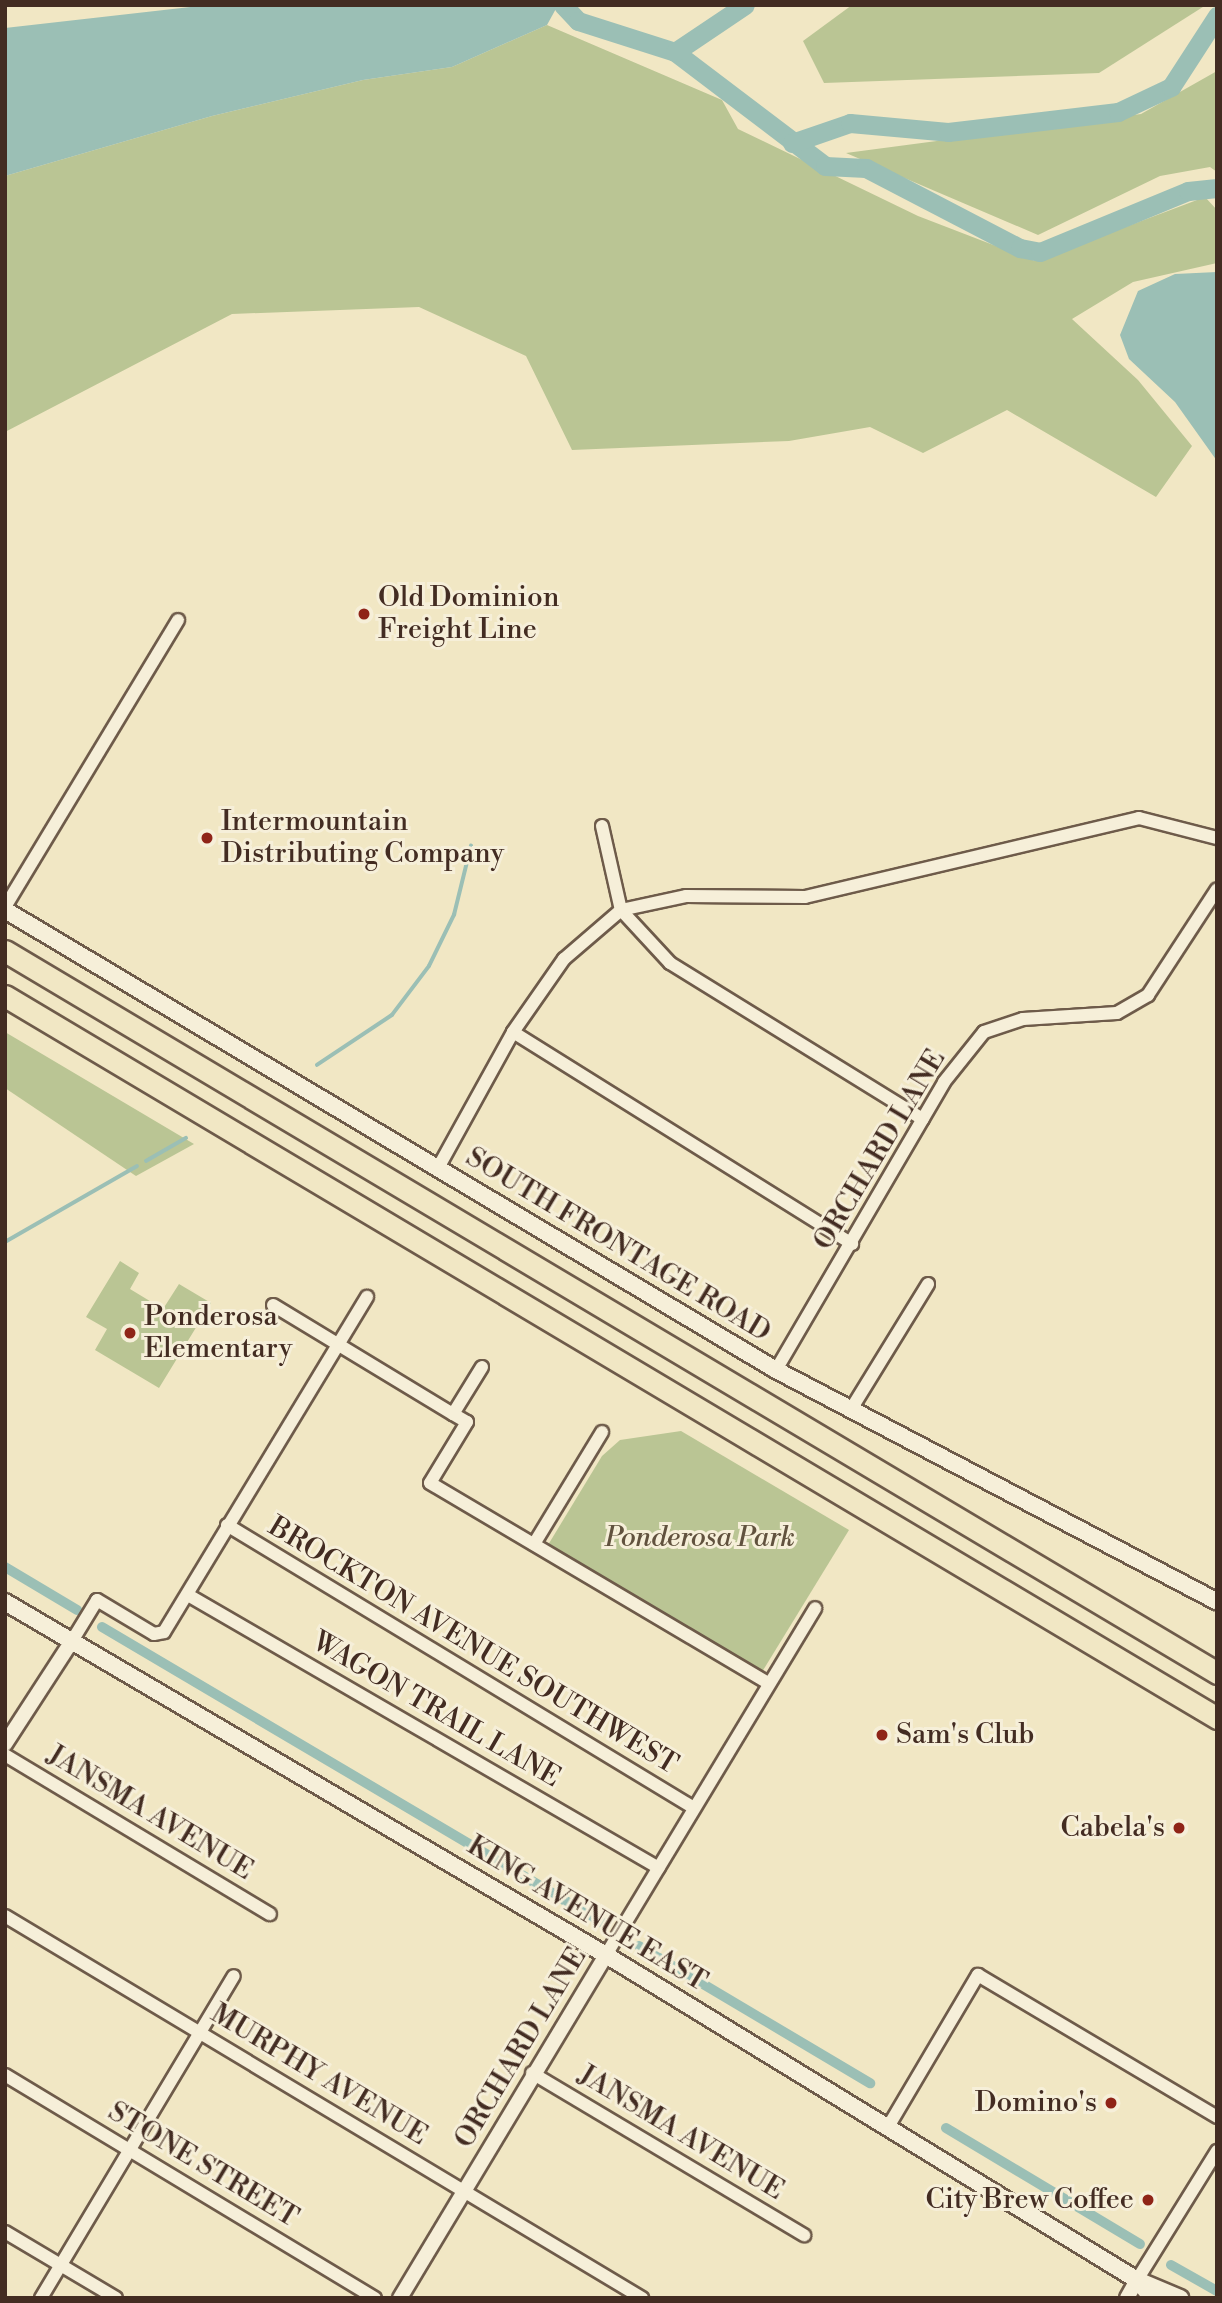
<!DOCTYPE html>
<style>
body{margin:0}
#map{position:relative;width:1222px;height:2303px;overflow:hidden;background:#f1e7c4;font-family:"Libre Bodoni",serif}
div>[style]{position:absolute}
.green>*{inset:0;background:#bac594}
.water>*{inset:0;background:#9bbfb5}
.stream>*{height:3.5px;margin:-1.75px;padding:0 1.75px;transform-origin:1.75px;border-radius:1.75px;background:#9bbfb5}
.canal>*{height:10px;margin:-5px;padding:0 5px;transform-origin:5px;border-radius:5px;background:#9bbfb5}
.river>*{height:19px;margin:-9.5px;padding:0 9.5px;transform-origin:9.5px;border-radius:9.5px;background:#9bbfb5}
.roads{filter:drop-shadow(2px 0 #6e5b4a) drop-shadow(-2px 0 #6e5b4a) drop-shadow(0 2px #6e5b4a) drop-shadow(0 -2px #6e5b4a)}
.minor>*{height:12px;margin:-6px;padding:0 6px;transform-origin:6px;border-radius:6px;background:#f6efd9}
.tertiary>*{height:14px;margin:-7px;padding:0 7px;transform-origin:7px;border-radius:7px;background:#f6efd9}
.secondary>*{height:16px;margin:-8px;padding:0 8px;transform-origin:8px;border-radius:8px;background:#f6efd9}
.motorway>*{height:21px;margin:-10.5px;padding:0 10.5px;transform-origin:10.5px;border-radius:10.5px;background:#f1e7c4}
.dots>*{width:19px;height:19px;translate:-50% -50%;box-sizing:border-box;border:4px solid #f6efd9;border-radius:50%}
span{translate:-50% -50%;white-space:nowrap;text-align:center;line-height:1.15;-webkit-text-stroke:6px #f6efd9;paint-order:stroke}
.poi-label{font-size:28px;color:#432c22}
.left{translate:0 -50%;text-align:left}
.right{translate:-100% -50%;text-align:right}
.street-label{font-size:28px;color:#432c22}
.park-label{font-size:28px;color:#61523e;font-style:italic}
.frame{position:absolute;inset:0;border:7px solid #432c22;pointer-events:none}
</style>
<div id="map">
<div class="green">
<div style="clip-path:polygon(852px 5px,1206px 5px,1099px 73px,824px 83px,803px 41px)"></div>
<div style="clip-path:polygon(547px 25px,722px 100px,738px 129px,918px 216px,1035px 261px,1205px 197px,1217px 210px,1217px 263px,1133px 282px,1072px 319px,1138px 380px,1192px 446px,1156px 497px,1007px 410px,923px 453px,870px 427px,789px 441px,572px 450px,526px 356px,419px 307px,232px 314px,5px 432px,5px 176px,212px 116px,363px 80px,452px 67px)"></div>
<div style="clip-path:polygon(1217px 71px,1217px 172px,1210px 167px,1160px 176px,1038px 235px,846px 153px,1141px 114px)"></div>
<div style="clip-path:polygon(5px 1032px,194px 1144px,136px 1176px,5px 1088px)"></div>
<div style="clip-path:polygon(120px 1261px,139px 1273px,130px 1289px,163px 1309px,179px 1284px,211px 1303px,159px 1388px,95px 1350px,107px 1329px,86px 1317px)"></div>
<div style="clip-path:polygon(681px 1431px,849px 1530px,762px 1672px,548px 1545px,602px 1456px,620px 1440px)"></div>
</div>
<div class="water">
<div style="clip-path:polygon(208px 5px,558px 5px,547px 25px,452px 67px,363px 80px,212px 116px,5px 176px,5px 28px)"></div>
<div style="clip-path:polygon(1217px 272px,1217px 461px,1175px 402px,1129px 359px,1120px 335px,1138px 291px,1175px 274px)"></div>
</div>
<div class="stream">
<div style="left:317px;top:1065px;width:90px;rotate:-33.7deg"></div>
<div style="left:392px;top:1015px;width:61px;rotate:-52.9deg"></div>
<div style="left:429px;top:966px;width:57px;rotate:-63.9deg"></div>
<div style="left:454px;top:915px;width:71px;rotate:-76.2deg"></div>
<div style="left:146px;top:1161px;width:46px;rotate:-29.9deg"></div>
<div style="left:5px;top:1242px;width:152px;rotate:-29.9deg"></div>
</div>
<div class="canal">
<div style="left:5px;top:1567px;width:84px;rotate:30.8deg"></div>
<div style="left:102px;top:1627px;width:582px;rotate:30.58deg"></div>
<div style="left:639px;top:1946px;width:269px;rotate:30.7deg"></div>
<div style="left:946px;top:2128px;width:226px;rotate:30.9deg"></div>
<div style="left:1171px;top:2265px;width:53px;rotate:29.5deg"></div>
</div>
<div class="river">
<div style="left:563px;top:5px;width:22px;rotate:47deg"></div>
<div style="left:578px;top:21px;width:102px;rotate:17.7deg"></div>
<div style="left:675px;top:52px;width:188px;rotate:37.2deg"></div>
<div style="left:825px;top:166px;width:41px;rotate:2.8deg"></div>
<div style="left:866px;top:168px;width:174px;rotate:27.5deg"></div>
<div style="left:1020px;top:248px;width:20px;rotate:11deg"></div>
<div style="left:1040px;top:252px;width:160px;rotate:-22.4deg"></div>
<div style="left:1188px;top:191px;width:29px;rotate:-6deg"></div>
<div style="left:675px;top:52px;width:84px;rotate:-33.9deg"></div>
<div style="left:792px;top:143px;width:61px;rotate:-19deg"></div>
<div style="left:850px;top:123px;width:98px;rotate:5.2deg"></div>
<div style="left:948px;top:132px;width:171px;rotate:-6.7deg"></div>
<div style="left:1118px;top:112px;width:59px;rotate:-25.3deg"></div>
<div style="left:1171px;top:87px;width:85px;rotate:-57.1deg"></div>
</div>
<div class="roads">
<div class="minor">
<div style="left:602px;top:826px;width:86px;rotate:77.3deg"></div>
<div style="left:621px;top:910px;width:72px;rotate:47.2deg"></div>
<div style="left:670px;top:963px;width:297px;rotate:31.7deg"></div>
<div style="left:5px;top:907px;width:335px;rotate:-58.9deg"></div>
<div style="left:513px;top:1032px;width:400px;rotate:32deg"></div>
<div style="left:438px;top:1168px;width:155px;rotate:-61.1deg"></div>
<div style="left:513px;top:1032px;width:89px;rotate:-55.1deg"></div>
<div style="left:564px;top:959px;width:75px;rotate:-40.7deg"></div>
<div style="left:621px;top:910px;width:66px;rotate:-12.2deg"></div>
<div style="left:686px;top:896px;width:119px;rotate:0.5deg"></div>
<div style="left:805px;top:897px;width:343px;rotate:-13.3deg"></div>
<div style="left:1139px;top:818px;width:81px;rotate:14.4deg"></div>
<div style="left:273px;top:1305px;width:210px;rotate:31.2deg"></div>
<div style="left:482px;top:1367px;width:55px;rotate:121.7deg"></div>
<div style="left:453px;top:1414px;width:16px;rotate:30deg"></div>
<div style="left:467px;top:1422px;width:71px;rotate:121.2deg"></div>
<div style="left:430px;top:1483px;width:393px;rotate:30.6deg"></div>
<div style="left:776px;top:1370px;width:333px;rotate:-59.7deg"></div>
<div style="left:944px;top:1082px;width:64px;rotate:-51.3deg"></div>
<div style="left:984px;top:1032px;width:41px;rotate:-18.4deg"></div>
<div style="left:1023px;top:1019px;width:94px;rotate:-3.7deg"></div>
<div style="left:1117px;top:1013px;width:36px;rotate:-30deg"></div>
<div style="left:1148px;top:995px;width:126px;rotate:-56.9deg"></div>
<div style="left:850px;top:1411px;width:149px;rotate:-58.4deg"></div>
<div style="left:227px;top:1525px;width:546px;rotate:31.22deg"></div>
<div style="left:534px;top:1544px;width:131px;rotate:-58.7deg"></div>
<div style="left:188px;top:1595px;width:544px;rotate:30.1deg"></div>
<div style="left:72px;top:1641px;width:48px;rotate:-58.6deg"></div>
<div style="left:97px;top:1600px;width:66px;rotate:30.8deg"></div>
<div style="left:154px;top:1634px;width:10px;rotate:-11deg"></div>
<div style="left:164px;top:1632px;width:392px;rotate:-58.8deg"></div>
<div style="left:5px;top:1755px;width:309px;rotate:31deg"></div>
<div style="left:5px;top:1916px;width:743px;rotate:30.95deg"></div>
<div style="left:606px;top:1955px;width:405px;rotate:-58.9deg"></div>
<div style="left:532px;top:2073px;width:317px;rotate:30.8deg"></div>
<div style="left:5px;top:2075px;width:432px;rotate:31.1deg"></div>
<div style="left:888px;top:2127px;width:177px;rotate:-59.4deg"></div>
<div style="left:978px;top:1975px;width:278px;rotate:30.7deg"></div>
<div style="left:5px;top:2232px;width:129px;rotate:30.7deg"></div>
<div style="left:1137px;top:2280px;width:152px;rotate:-58.2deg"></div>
<div style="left:41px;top:2298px;width:375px;rotate:-59.1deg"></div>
</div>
<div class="tertiary">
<div style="left:5px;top:1744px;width:123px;rotate:-57deg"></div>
<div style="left:400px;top:2298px;width:400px;rotate:-59deg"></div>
<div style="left:1127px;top:2298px;width:21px;rotate:-61deg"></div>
</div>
<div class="secondary">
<div style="left:5px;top:910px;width:898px;rotate:30.82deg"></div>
<div style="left:776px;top:1370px;width:498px;rotate:27.7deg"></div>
<div style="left:5px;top:1602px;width:697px;rotate:30.43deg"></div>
<div style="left:606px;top:1955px;width:623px;rotate:31.47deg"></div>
<div style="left:1137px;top:2280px;width:23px;rotate:50deg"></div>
<div style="left:1137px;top:2280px;width:47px;rotate:22.7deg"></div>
</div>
<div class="motorway">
<div style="left:5px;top:951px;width:1411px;rotate:30.78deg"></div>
<div style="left:5px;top:996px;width:1411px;rotate:30.78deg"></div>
</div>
</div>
<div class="dots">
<div style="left:364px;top:614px;background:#8f2418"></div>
<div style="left:207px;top:838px;background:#8f2418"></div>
<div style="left:130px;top:1333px;background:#8f2418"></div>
<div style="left:882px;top:1735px;background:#8f2418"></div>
<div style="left:1179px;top:1828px;background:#8f2418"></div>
<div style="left:1111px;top:2103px;background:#8f2418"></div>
<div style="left:1148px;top:2200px;background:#8f2418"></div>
</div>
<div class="poi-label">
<span class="left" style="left:378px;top:614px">Old Dominion<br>Freight Line</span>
<span class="left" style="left:221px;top:838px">Intermountain<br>Distributing Company</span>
<span class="left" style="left:144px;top:1333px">Ponderosa<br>Elementary</span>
<span class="left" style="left:896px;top:1735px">Sam's Club</span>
<span class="right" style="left:1165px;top:1828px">Cabela's</span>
<span class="right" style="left:1097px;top:2103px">Domino's</span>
<span class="right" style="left:1134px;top:2200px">City Brew Coffee</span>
</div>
<div class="street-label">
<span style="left:880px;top:1150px;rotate:-59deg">ORCHARD LANE</span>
<span style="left:618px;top:1245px;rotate:31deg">SOUTH FRONTAGE ROAD</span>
<span style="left:473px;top:1646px;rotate:31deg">BROCKTON AVENUE SOUTHWEST</span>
<span style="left:436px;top:1710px;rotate:30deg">WAGON TRAIL LANE</span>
<span style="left:150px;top:1813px;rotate:31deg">JANSMA AVENUE</span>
<span style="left:587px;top:1914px;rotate:31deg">KING AVENUE EAST</span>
<span style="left:521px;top:2048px;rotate:-59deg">ORCHARD LANE</span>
<span style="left:319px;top:2075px;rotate:31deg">MURPHY AVENUE</span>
<span style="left:681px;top:2133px;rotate:31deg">JANSMA AVENUE</span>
<span style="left:203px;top:2165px;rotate:31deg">STONE STREET</span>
</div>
<div class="park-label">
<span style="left:700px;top:1538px">Ponderosa Park</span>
</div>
<div class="frame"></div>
</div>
